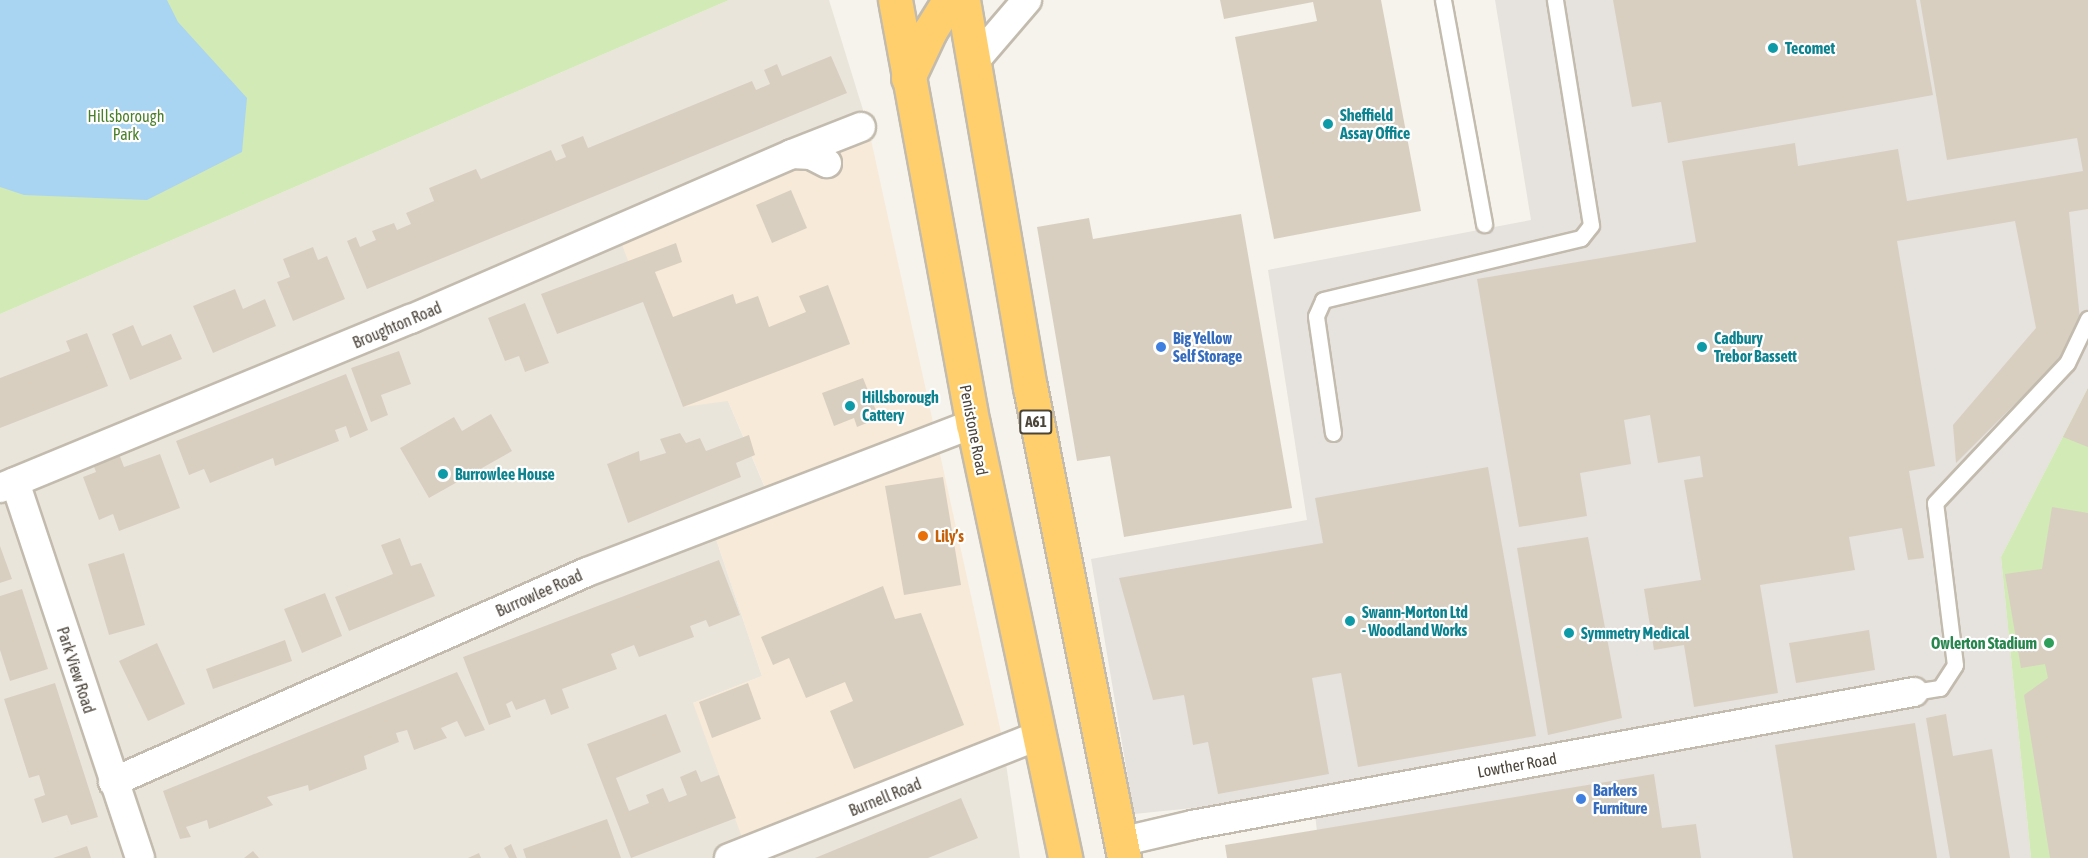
<!DOCTYPE html>
<meta charset="utf-8">
<style>
body{margin:0}
#map{position:relative;width:2088px;height:858px;overflow:hidden;background:#f6f3ec;font-family:"Asap Condensed",sans-serif}
div>[style]{position:absolute}
.residential>*{inset:0;background:#eae5da}
.commercial>*{inset:0;background:#f7ead8}
.industrial>*{inset:0;background:#e6e2dd}
.green>*{inset:0;background:#d2eab5}
.water>*{inset:0;background:#a9d4f2}
.building>*{inset:0;background:#d8cfc1}
.roads{filter:drop-shadow(2px 0 #c2bbae) drop-shadow(-2px 0 #c2bbae) drop-shadow(0 2px #c2bbae) drop-shadow(0 -2px #c2bbae)}
.lane>*{height:15px;margin:-7.5px;padding:0 7.5px;transform-origin:7.5px;border-radius:7.5px;background:#fff}
.street>*{height:28px;margin:-14px;padding:0 14px;transform-origin:14px;border-radius:14px;background:#fff}
.highway>*{height:33px;margin:-16.5px;padding:0 16.5px;transform-origin:16.5px;border-radius:16.5px;background:#ffcf6e}
.dots>*{width:16px;height:16px;translate:-50% -50%;box-sizing:border-box;border:3px solid #fff;border-radius:50%}
span{translate:-50% -50%;white-space:nowrap;text-align:center;line-height:1.15;-webkit-text-stroke:4.5px #fff;paint-order:stroke}
.shield-label span{padding:2px 4px;background:#fff;border:2px solid;border-radius:4px;-webkit-text-stroke-width:0}
.shield-label{font-size:15px;color:#4b4439;font-weight:700}
.culture-label{font-size:16px;color:#0d838f;font-weight:700}
.left{translate:0 -50%;text-align:left}
.park-label{font-size:16px;color:#4a7f2a}
.street-label{font-size:16px;color:#4b4439}
.shop-label{font-size:16px;color:#366cbe;font-weight:700}
.food-label{font-size:16px;color:#c56008;font-weight:700}
.leisure-label{font-size:16px;color:#27864d;font-weight:700}
.right{translate:-100% -50%;text-align:right}
</style>
<div id="map">
<div class="residential">
<div style="clip-path:polygon(729px 0,829px 0,868px 126px,728px 401px,774px 509px,713px 530px,762px 676px,693px 703px,1002px 737px,1020px 858px,0 858px,0 314px)"></div>
</div>
<div class="commercial">
<div style="clip-path:polygon(868px 126px,1002px 737px,744px 843px,693px 703px,762px 676px,713px 530px,774px 508px,728px 401px,683px 407px,615px 226px)"></div>
</div>
<div class="industrial">
<div style="clip-path:polygon(1495px 0,2088px 0,2088px 388px,2001px 557px,2031px 858px,1320px 858px,1313px 796px,1134px 814px,1091px 559px,1307px 520px,1268px 270px,1531px 220px)"></div>
</div>
<div class="green">
<div style="clip-path:polygon(0 0,729px 0,0 314px)"></div>
<div style="clip-path:polygon(2088px 388px,2088px 858px,2031px 858px,2001px 557px)"></div>
</div>
<div class="water">
<div style="clip-path:polygon(0 0,167px 0,178px 22px,247px 98px,242px 152px,147px 200px,24px 195px,0 187px)"></div>
</div>
<div class="building">
<div style="clip-path:polygon(1220px 0,1381px 0,1421px 211px,1274px 239px,1235px 37px,1317px 21px,1313px 2px,1224px 19px)"></div>
<div style="clip-path:polygon(1613px 0,1916px 0,1933px 95px,1668px 143px,1661px 102px,1632px 107px)"></div>
<div style="clip-path:polygon(1920px 0,2088px 0,2088px 209px,2069px 212px,2080px 319px,2062px 357px,1956px 463px,1953px 425px,2036px 328px,2015px 221px,1897px 241px,1935px 466px,1909px 471px,1924px 558px,1908px 560px,1902px 528px,1849px 537px,1855px 570px,1760px 585px,1778px 693px,1694px 707px,1684px 645px,1654px 650px,1644px 589px,1701px 580px,1684px 480px,1703px 477px,1700px 456px,1658px 463px,1650px 415px,1624px 420px,1631px 464px,1580px 473px,1587px 516px,1519px 527px,1477px 279px,1696px 242px,1682px 161px,1795px 143px,1798px 166px,1898px 149px,1907px 201px,2083px 171px,2077px 138px,1947px 160px)"></div>
<div style="clip-path:polygon(831px 56px,847px 93px,367px 289px,347px 241px,356px 237px,360px 247px,376px 240px,372px 231px,394px 223px,397px 230px,411px 224px,406px 213px,434px 201px,429px 188px,476px 169px,481px 179px,551px 150px,556px 161px,566px 157px,561px 145px,583px 136px,588px 148px,752px 81px,756px 90px,770px 84px,764px 70px,777px 64px,782px 76px)"></div>
<div style="clip-path:polygon(791px 190px,807px 228px,772px 243px,756px 205px)"></div>
<div style="clip-path:polygon(1241px 214px,1292px 508px,1124px 537px,1110px 456px,1077px 461px,1037px 227px,1089px 218px,1093px 239px)"></div>
<div style="clip-path:polygon(676px 243px,682px 262px,655px 272px,673px 317px,733px 294px,736px 304px,758px 296px,769px 327px,806px 312px,799px 296px,828px 285px,850px 344px,683px 407px,643px 302px,557px 334px,541px 294px)"></div>
<div style="clip-path:polygon(313px 247px,318px 260px,327px 256px,345px 299px,293px 321px,277px 282px,290px 277px,283px 259px)"></div>
<div style="clip-path:polygon(235px 289px,243px 309px,265px 299px,276px 326px,213px 353px,193px 306px)"></div>
<div style="clip-path:polygon(525px 303px,549px 363px,525px 372px,519px 356px,505px 361px,488px 318px)"></div>
<div style="clip-path:polygon(133px 325px,142px 346px,171px 334px,182px 359px,130px 380px,112px 334px)"></div>
<div style="clip-path:polygon(87px 333px,108px 386px,0 428px,0 378px,70px 351px,66px 341px)"></div>
<div style="clip-path:polygon(399px 351px,411px 384px,381px 395px,388px 415px,371px 422px,351px 368px)"></div>
<div style="clip-path:polygon(346px 374px,368px 430px,350px 438px,346px 426px,335px 430px,339px 441px,275px 466px,273px 458px,210px 483px,204px 469px,189px 475px,176px 441px)"></div>
<div style="clip-path:polygon(863px 378px,879px 418px,857px 427px,854px 418px,834px 426px,822px 393px)"></div>
<div style="clip-path:polygon(2088px 388px,2088px 447px,2063px 437px)"></div>
<div style="clip-path:polygon(491px 414px,512px 451px,429px 498px,400px 448px,454px 417px,462px 431px)"></div>
<div style="clip-path:polygon(680px 433px,686px 443px,700px 438px,706px 451px,749px 435px,755px 455px,736px 463px,741px 477px,628px 523px,607px 464px,639px 451px,640px 461px,666px 453px,660px 439px)"></div>
<div style="clip-path:polygon(119px 454px,124px 467px,160px 454px,180px 508px,119px 531px,113px 514px,99px 520px,83px 477px,96px 472px,93px 464px)"></div>
<div style="clip-path:polygon(1488px 467px,1536px 736px,1358px 767px,1341px 673px,1312px 678px,1329px 774px,1218px 794px,1208px 742px,1193px 745px,1184px 695px,1153px 700px,1119px 578px,1323px 543px,1315px 498px)"></div>
<div style="clip-path:polygon(943px 477px,961px 585px,904px 595px,885px 486px)"></div>
<div style="clip-path:polygon(2052px 507px,2088px 513px,2088px 858px,2050px 858px,2024px 695px,2048px 678px,2045px 664px,2021px 668px,2005px 574px,2042px 569px)"></div>
<div style="clip-path:polygon(1588px 537px,1622px 718px,1548px 735px,1517px 548px)"></div>
<div style="clip-path:polygon(400px 538px,411px 566px,421px 563px,435px 596px,349px 631px,335px 597px,393px 574px,381px 545px)"></div>
<div style="clip-path:polygon(0 546px,12px 579px,0 583px)"></div>
<div style="clip-path:polygon(124px 553px,145px 625px,109px 635px,88px 564px)"></div>
<div style="clip-path:polygon(719px 560px,740px 615px,709px 627px,706px 620px,690px 626px,694px 637px,639px 657px,634px 645px,611px 654px,617px 669px,562px 689px,569px 708px,551px 715px,545px 699px,516px 710px,512px 701px,506px 704px,511px 717px,489px 725px,463px 657px)"></div>
<div style="clip-path:polygon(883px 586px,895px 619px,921px 613px,964px 725px,854px 769px,830px 711px,853px 701px,845px 682px,806px 698px,789px 658px,773px 665px,761px 637px)"></div>
<div style="clip-path:polygon(22px 589px,48px 669px,10px 681px,0 650px,0 596px)"></div>
<div style="clip-path:polygon(325px 593px,342px 636px,302px 653px,284px 609px)"></div>
<div style="clip-path:polygon(1869px 630px,1875px 670px,1796px 683px,1789px 643px)"></div>
<div style="clip-path:polygon(285px 640px,292px 661px,213px 689px,206px 669px)"></div>
<div style="clip-path:polygon(157px 643px,185px 704px,148px 721px,119px 661px)"></div>
<div style="clip-path:polygon(457px 672px,485px 730px,465px 737px,457px 721px,441px 728px,447px 738px,414px 750px,407px 730px,396px 733px,399px 742px,364px 756px,367px 769px,309px 791px,308px 785px,267px 797px,273px 805px,209px 829px,207px 820px,186px 827px,191px 837px,180px 839px,163px 791px)"></div>
<div style="clip-path:polygon(55px 683px,98px 817px,71px 825px,67px 815px,42px 823px,34px 799px,45px 795px,39px 775px,29px 778px,4px 699px)"></div>
<div style="clip-path:polygon(748px 683px,761px 719px,712px 738px,699px 702px)"></div>
<div style="clip-path:polygon(666px 714px,681px 752px,616px 778px,629px 811px,649px 803px,646px 795px,663px 788px,669px 802px,687px 795px,680px 777px,696px 770px,701px 782px,719px 775px,736px 818px,631px 858px,587px 744px)"></div>
<div style="clip-path:polygon(1946px 714px,1953px 756px,1992px 749px,2010px 858px,1950px 858px,1926px 718px)"></div>
<div style="clip-path:polygon(1915px 723px,1937px 858px,1793px 858px,1775px 745px)"></div>
<div style="clip-path:polygon(1654px 774px,1662px 828px,1696px 824px,1701px 858px,1227px 858px,1225px 845px)"></div>
<div style="clip-path:polygon(961px 798px,978px 838px,928px 858px,815px 858px)"></div>
<div style="clip-path:polygon(607px 819px,621px 858px,526px 858px,523px 849px)"></div>
<div style="clip-path:polygon(511px 844px,517px 858px,509px 858px,504px 848px)"></div>
<div style="clip-path:polygon(87px 846px,91px 858px,53px 858px)"></div>
<div style="clip-path:polygon(253px 851px,259px 858px,244px 858px)"></div>
<div style="clip-path:polygon(479px 853px,481px 858px,468px 858px)"></div>
</div>
<div class="roads">
<div class="lane">
<div style="left:1443px;top:0;width:228px;rotate:79.6deg"></div>
<div style="left:1333px;top:433px;width:118px;rotate:-98.3deg"></div>
<div style="left:1316px;top:316px;width:17px;rotate:-66deg"></div>
<div style="left:1323px;top:300px;width:265px;rotate:-13.5deg"></div>
<div style="left:1581px;top:238px;width:16px;rotate:-52deg"></div>
<div style="left:1591px;top:225px;width:228px;rotate:-99.1deg"></div>
<div style="left:1914px;top:692px;width:26px;rotate:-9deg"></div>
<div style="left:1940px;top:688px;width:27px;rotate:-57deg"></div>
<div style="left:1955px;top:665px;width:163px;rotate:-97deg"></div>
<div style="left:1935px;top:503px;width:192px;rotate:-46.7deg"></div>
<div style="left:2067px;top:363px;width:49px;rotate:-64.5deg"></div>
</div>
<div class="street">
<div style="left:973px;top:63px;width:83px;rotate:-49.4deg"></div>
<div style="left:792px;top:154px;width:74px;rotate:-21.4deg"></div>
<div style="left:15px;top:482px;width:396px;rotate:71.6deg"></div>
<div style="left:0;top:488px;width:444px;rotate:-22.4deg"></div>
<div style="left:411px;top:319px;width:415px;rotate:-23.4deg"></div>
<div style="left:792px;top:154px;width:19px;rotate:3deg"></div>
<div style="left:811px;top:155px;width:18px;rotate:27deg"></div>
<div style="left:113px;top:782px;width:518px;rotate:-23.9deg"></div>
<div style="left:587px;top:572px;width:413px;rotate:-21deg"></div>
<div style="left:1120px;top:842px;width:74px;rotate:-13.3deg"></div>
<div style="left:1192px;top:825px;width:734px;rotate:-10.44deg"></div>
<div style="left:729px;top:858px;width:334px;rotate:-21.6deg"></div>
</div>
<div class="highway">
<div style="left:895px;top:0;width:431px;rotate:79.6deg"></div>
<div style="left:973px;top:424px;width:444px;rotate:78deg"></div>
<div style="left:963px;top:0;width:393px;rotate:80.2deg"></div>
<div style="left:1030px;top:387px;width:480px;rotate:78.7deg"></div>
<div style="left:908px;top:78px;width:52px;rotate:-64.9deg"></div>
<div style="left:930px;top:31px;width:36px;rotate:-58deg"></div>
</div>
</div>
<div class="dots">
<div style="left:1773px;top:48px;background:#0f9aa8"></div>
<div style="left:1328px;top:124px;background:#0f9aa8"></div>
<div style="left:1161px;top:347px;background:#3f7fe0"></div>
<div style="left:1702px;top:347px;background:#0f9aa8"></div>
<div style="left:850px;top:406px;background:#0f9aa8"></div>
<div style="left:443px;top:474px;background:#0f9aa8"></div>
<div style="left:923px;top:536px;background:#e8710a"></div>
<div style="left:1350px;top:621px;background:#0f9aa8"></div>
<div style="left:1569px;top:633px;background:#0f9aa8"></div>
<div style="left:2049px;top:643px;background:#2e9e5b"></div>
<div style="left:1581px;top:799px;background:#3f7fe0"></div>
</div>
<div class="shield-label">
<span style="left:1036px;top:422px">A61</span>
</div>
<div class="culture-label">
<span class="left" style="left:1785px;top:48px">Tecomet</span>
<span class="left" style="left:1340px;top:124px">Sheffield<br>Assay Office</span>
<span class="left" style="left:1714px;top:347px">Cadbury<br>Trebor Bassett</span>
<span class="left" style="left:862px;top:406px">Hillsborough<br>Cattery</span>
<span class="left" style="left:455px;top:474px">Burrowlee House</span>
<span class="left" style="left:1362px;top:621px">Swann-Morton Ltd<br>- Woodland Works</span>
<span class="left" style="left:1581px;top:633px">Symmetry Medical</span>
</div>
<div class="park-label">
<span style="left:126px;top:125px">Hillsborough<br>Park</span>
</div>
<div class="street-label">
<span style="left:397px;top:325px;rotate:-23deg">Broughton Road</span>
<span style="left:974px;top:430px;rotate:79deg">Penistone Road</span>
<span style="left:539px;top:593px;rotate:-24deg">Burrowlee Road</span>
<span style="left:76px;top:670px;rotate:72deg">Park View Road</span>
<span style="left:1517px;top:765px;rotate:-10deg">Lowther Road</span>
<span style="left:885px;top:797px;rotate:-22deg">Burnell Road</span>
</div>
<div class="shop-label">
<span class="left" style="left:1173px;top:347px">Big Yellow<br>Self Storage</span>
<span class="left" style="left:1593px;top:799px">Barkers<br>Furniture</span>
</div>
<div class="food-label">
<span class="left" style="left:935px;top:536px">Lily’s</span>
</div>
<div class="leisure-label">
<span class="right" style="left:2037px;top:643px">Owlerton Stadium</span>
</div>
</div>
